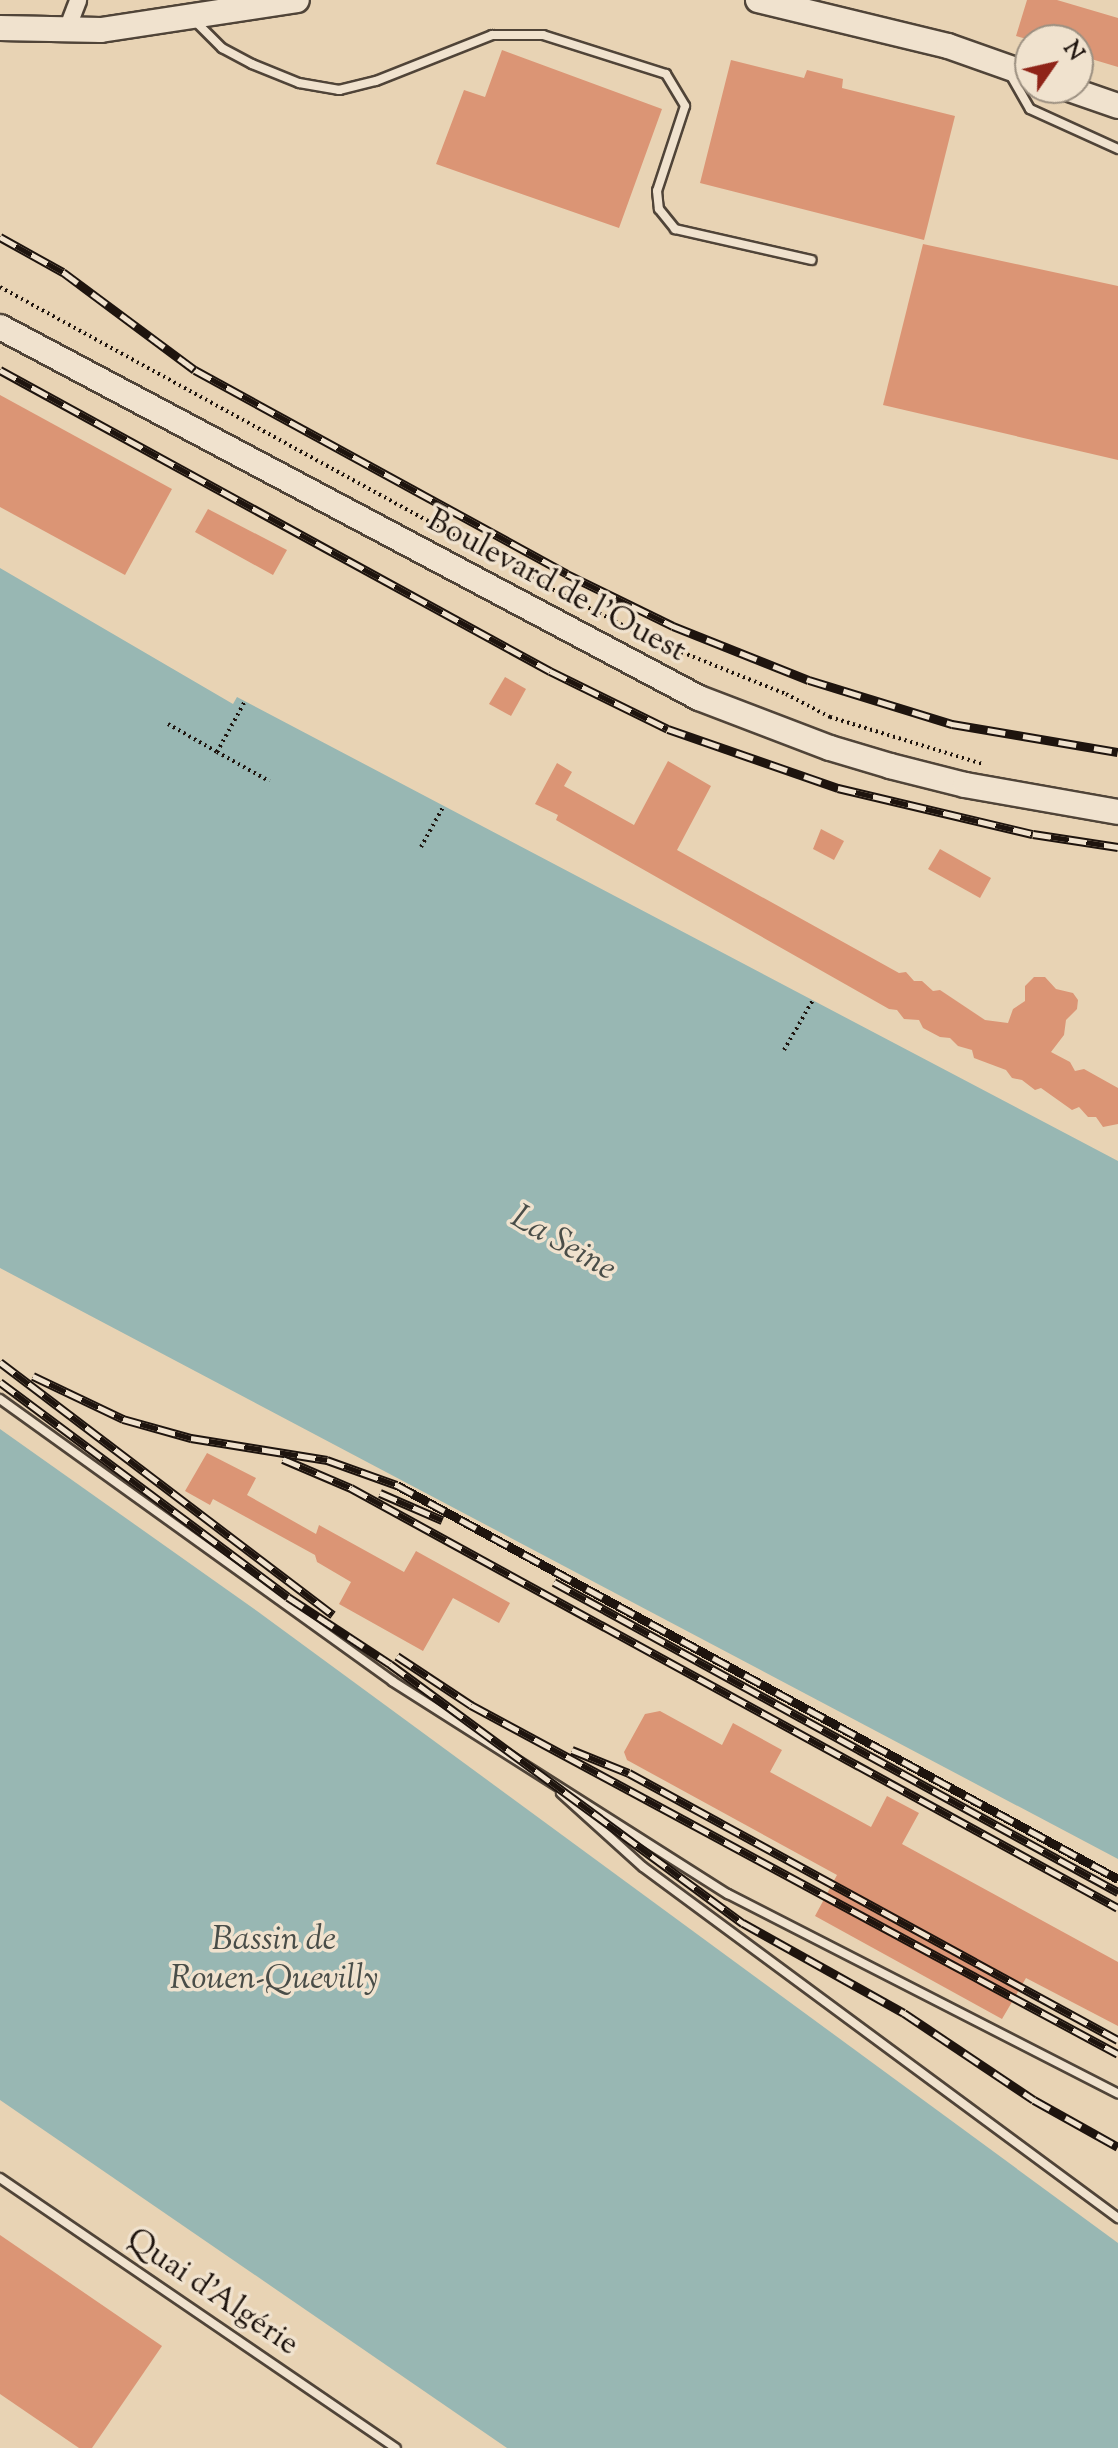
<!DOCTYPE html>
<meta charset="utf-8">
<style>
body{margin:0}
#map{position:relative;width:1118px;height:2448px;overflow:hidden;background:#e8d3b4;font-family:"Sorts Mill Goudy",serif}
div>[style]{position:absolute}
.water>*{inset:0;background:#98b7b3}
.building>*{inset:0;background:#db9575}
.path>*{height:4px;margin-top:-2px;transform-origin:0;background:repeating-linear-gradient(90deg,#1e140e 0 2px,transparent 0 6px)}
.roads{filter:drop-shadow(2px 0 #504438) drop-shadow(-2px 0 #504438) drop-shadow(0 2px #504438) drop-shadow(0 -2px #504438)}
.lane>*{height:8px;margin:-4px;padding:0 4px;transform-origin:4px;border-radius:4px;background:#f0e2ce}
.street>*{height:16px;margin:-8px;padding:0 8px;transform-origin:8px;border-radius:8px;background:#f0e2ce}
.secondary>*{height:24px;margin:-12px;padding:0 12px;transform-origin:12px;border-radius:12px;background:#f0e2ce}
.rail>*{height:9px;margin-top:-4.5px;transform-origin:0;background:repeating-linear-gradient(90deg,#f0e2ce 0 18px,#1e140e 0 36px);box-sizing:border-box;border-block:2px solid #1e140e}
span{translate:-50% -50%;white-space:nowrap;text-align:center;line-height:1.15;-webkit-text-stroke:7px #f0e2ce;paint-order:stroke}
.street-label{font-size:32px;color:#1e140e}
.water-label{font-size:34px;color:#494d48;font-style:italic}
.north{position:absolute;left:1014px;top:24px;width:80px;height:80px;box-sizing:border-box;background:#f0e2ce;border:2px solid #9c9081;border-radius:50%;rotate:56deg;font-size:22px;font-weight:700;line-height:32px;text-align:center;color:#1e140e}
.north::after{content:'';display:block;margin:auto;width:28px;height:36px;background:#8f2418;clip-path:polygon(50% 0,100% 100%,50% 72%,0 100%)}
</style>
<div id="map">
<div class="water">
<div style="clip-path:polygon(0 568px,233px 704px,237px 697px,1118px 1161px,1118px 1859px,0 1268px)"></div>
<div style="clip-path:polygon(0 1429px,257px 1611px,1118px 2243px,1118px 2448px,507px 2448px,0 2100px)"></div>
</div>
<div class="building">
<div style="clip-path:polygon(1027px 0,1057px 0,1118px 18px,1118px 67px,1078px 55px,1078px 40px,1030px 40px,1016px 36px)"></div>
<div style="clip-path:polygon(502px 50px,662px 109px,619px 228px,436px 164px,464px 90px,485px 97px)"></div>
<div style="clip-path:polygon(731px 60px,804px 78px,807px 70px,843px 79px,842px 88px,955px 116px,924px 240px,700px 183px)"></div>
<div style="clip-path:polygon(923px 244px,1118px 286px,1118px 460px,883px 405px)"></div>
<div style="clip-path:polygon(0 395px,172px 489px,125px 575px,0 507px)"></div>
<div style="clip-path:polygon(208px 509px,287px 550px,273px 575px,195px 532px)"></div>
<div style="clip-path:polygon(505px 677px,526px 689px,511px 716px,489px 704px)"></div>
<div style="clip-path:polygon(668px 761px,711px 786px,677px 850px,899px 973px,906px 972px,914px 981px,922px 981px,933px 991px,940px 990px,985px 1020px,1008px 1023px,1013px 1009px,1025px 1001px,1025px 986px,1034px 977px,1045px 977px,1056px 989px,1073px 993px,1078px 1000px,1077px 1009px,1066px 1020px,1064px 1035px,1051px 1052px,1070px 1062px,1075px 1071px,1084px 1069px,1118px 1088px,1118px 1124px,1103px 1127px,1096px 1117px,1088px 1117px,1079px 1107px,1072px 1110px,1041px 1088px,1035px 1090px,1022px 1080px,1012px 1078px,1006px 1070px,974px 1058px,972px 1050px,958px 1046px,950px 1038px,940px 1037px,923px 1028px,919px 1020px,904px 1019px,897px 1010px,889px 1009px,556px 820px,558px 815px,535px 804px,557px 763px,572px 772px,564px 786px,634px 825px)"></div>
<div style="clip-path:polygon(821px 829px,844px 841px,834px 860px,813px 849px)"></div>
<div style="clip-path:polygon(940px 849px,991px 878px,980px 898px,928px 869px)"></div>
<div style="clip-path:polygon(207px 1453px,256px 1478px,247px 1495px,316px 1534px,319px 1525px,404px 1572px,416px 1551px,510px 1603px,499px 1623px,453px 1598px,423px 1651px,339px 1604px,351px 1582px,317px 1562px,315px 1555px,213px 1499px,210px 1505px,185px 1491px)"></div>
<div style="clip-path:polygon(660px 1711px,722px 1745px,733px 1723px,782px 1750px,770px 1772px,871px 1827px,887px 1796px,919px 1813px,902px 1844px,1118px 1962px,1118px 2026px,1026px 1978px,1002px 2019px,815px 1916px,837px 1875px,627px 1760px,624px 1752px,645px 1714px)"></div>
<div style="clip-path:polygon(0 2235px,162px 2346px,92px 2448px,79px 2448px,0 2394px)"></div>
</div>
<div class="path">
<div style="left:0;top:287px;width:646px;rotate:28.67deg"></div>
<div style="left:567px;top:597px;width:97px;rotate:26.8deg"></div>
<div style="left:654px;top:641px;width:142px;rotate:21.9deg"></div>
<div style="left:786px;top:694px;width:50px;rotate:27.6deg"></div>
<div style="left:830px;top:717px;width:160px;rotate:17.1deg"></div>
<div style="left:168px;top:724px;width:56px;rotate:29.7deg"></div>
<div style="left:217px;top:752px;width:58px;rotate:-61.2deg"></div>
<div style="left:217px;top:752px;width:60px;rotate:29.1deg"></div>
<div style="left:421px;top:847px;width:46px;rotate:-61.2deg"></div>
<div style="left:784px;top:1050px;width:58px;rotate:-59.9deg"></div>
</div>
<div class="roads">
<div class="lane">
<div style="left:194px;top:20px;width:40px;rotate:45deg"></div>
<div style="left:222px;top:48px;width:34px;rotate:28deg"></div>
<div style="left:252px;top:64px;width:51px;rotate:22deg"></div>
<div style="left:299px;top:83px;width:41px;rotate:9.9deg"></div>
<div style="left:339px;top:90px;width:38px;rotate:-14deg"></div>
<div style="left:376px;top:81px;width:125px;rotate:-21.6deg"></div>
<div style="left:492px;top:35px;width:51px"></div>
<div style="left:543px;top:35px;width:129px;rotate:17.6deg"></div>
<div style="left:666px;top:74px;width:37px;rotate:59deg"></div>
<div style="left:685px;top:106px;width:89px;rotate:108.2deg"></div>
<div style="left:657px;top:191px;width:18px;rotate:84deg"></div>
<div style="left:659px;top:209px;width:26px;rotate:51deg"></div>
<div style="left:675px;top:229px;width:140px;rotate:12.8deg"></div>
<div style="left:1010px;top:74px;width:40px;rotate:60.3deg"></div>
<div style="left:1030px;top:109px;width:97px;rotate:24.4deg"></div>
<div style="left:0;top:1399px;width:483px;rotate:35.7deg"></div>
<div style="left:392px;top:1681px;width:398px;rotate:32.4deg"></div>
<div style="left:728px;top:1894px;width:438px;rotate:27.1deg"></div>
<div style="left:561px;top:1793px;width:110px;rotate:42.1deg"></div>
<div style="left:643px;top:1867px;width:591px;rotate:36.46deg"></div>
<div style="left:0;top:2178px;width:479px;rotate:34.3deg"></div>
</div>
<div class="street">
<div style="left:66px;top:32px;width:34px;rotate:-69deg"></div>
</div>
<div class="secondary">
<div style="left:758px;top:0;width:195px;rotate:13.6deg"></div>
<div style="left:948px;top:46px;width:87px;rotate:19.5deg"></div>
<div style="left:0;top:28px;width:101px;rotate:1.1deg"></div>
<div style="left:101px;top:30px;width:198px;rotate:-8.7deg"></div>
<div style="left:1066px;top:88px;width:55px;rotate:19.1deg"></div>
<div style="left:0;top:327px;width:791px;rotate:27.96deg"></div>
<div style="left:699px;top:698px;width:140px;rotate:20.9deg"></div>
<div style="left:830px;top:748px;width:63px;rotate:16.7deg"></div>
<div style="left:890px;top:766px;width:77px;rotate:14.2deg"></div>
<div style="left:965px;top:785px;width:155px;rotate:10deg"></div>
</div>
</div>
<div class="rail">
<div style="left:0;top:237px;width:72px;rotate:29.1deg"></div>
<div style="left:63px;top:272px;width:164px;rotate:36.6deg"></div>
<div style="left:195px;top:370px;width:424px;rotate:28.7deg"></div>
<div style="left:567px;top:574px;width:118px;rotate:26.1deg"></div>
<div style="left:673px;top:626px;width:146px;rotate:21.7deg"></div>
<div style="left:809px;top:680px;width:150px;rotate:17.1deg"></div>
<div style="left:952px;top:724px;width:168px;rotate:9.6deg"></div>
<div style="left:0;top:370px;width:627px;rotate:28.69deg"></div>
<div style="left:550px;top:671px;width:131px;rotate:26.2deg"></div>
<div style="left:668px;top:729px;width:180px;rotate:19.1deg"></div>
<div style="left:838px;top:788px;width:200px;rotate:13.3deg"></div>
<div style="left:1033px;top:834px;width:86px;rotate:8.7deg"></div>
<div style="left:0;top:1362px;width:418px;rotate:37.2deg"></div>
<div style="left:33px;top:1376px;width:100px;rotate:25.5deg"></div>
<div style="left:123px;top:1419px;width:71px;rotate:15.6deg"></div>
<div style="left:191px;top:1438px;width:138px;rotate:9.2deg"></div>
<div style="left:327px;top:1460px;width:74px;rotate:19.7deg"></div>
<div style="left:397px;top:1485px;width:822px;rotate:28.65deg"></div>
<div style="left:0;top:1382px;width:359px;rotate:36.7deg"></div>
<div style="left:288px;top:1597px;width:122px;rotate:33.3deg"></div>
<div style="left:390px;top:1664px;width:438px;rotate:36.3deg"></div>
<div style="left:743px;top:1923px;width:184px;rotate:29.2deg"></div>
<div style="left:904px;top:2013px;width:156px;rotate:33.8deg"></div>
<div style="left:1034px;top:2100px;width:96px;rotate:29.2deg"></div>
<div style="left:283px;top:1459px;width:74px;rotate:23.1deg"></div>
<div style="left:351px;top:1488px;width:874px;rotate:28.7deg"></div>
<div style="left:380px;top:1493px;width:68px;rotate:23.5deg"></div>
<div style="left:554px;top:1582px;width:644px;rotate:28.8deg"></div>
<div style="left:397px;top:1656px;width:89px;rotate:33.5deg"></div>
<div style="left:471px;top:1705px;width:735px;rotate:28.34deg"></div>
<div style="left:572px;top:1750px;width:61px;rotate:22deg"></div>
<div style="left:629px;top:1773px;width:557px;rotate:28.64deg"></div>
</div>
<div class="street-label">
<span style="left:556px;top:587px;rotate:28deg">Boulevard de l'Ouest</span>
<span style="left:212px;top:2293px;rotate:34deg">Quai d'Algérie</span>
</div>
<div class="water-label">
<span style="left:563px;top:1244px;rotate:30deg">La Seine</span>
<span style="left:274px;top:1960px">Bassin de<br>Rouen-Quevilly</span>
</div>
<div class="north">N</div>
</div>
